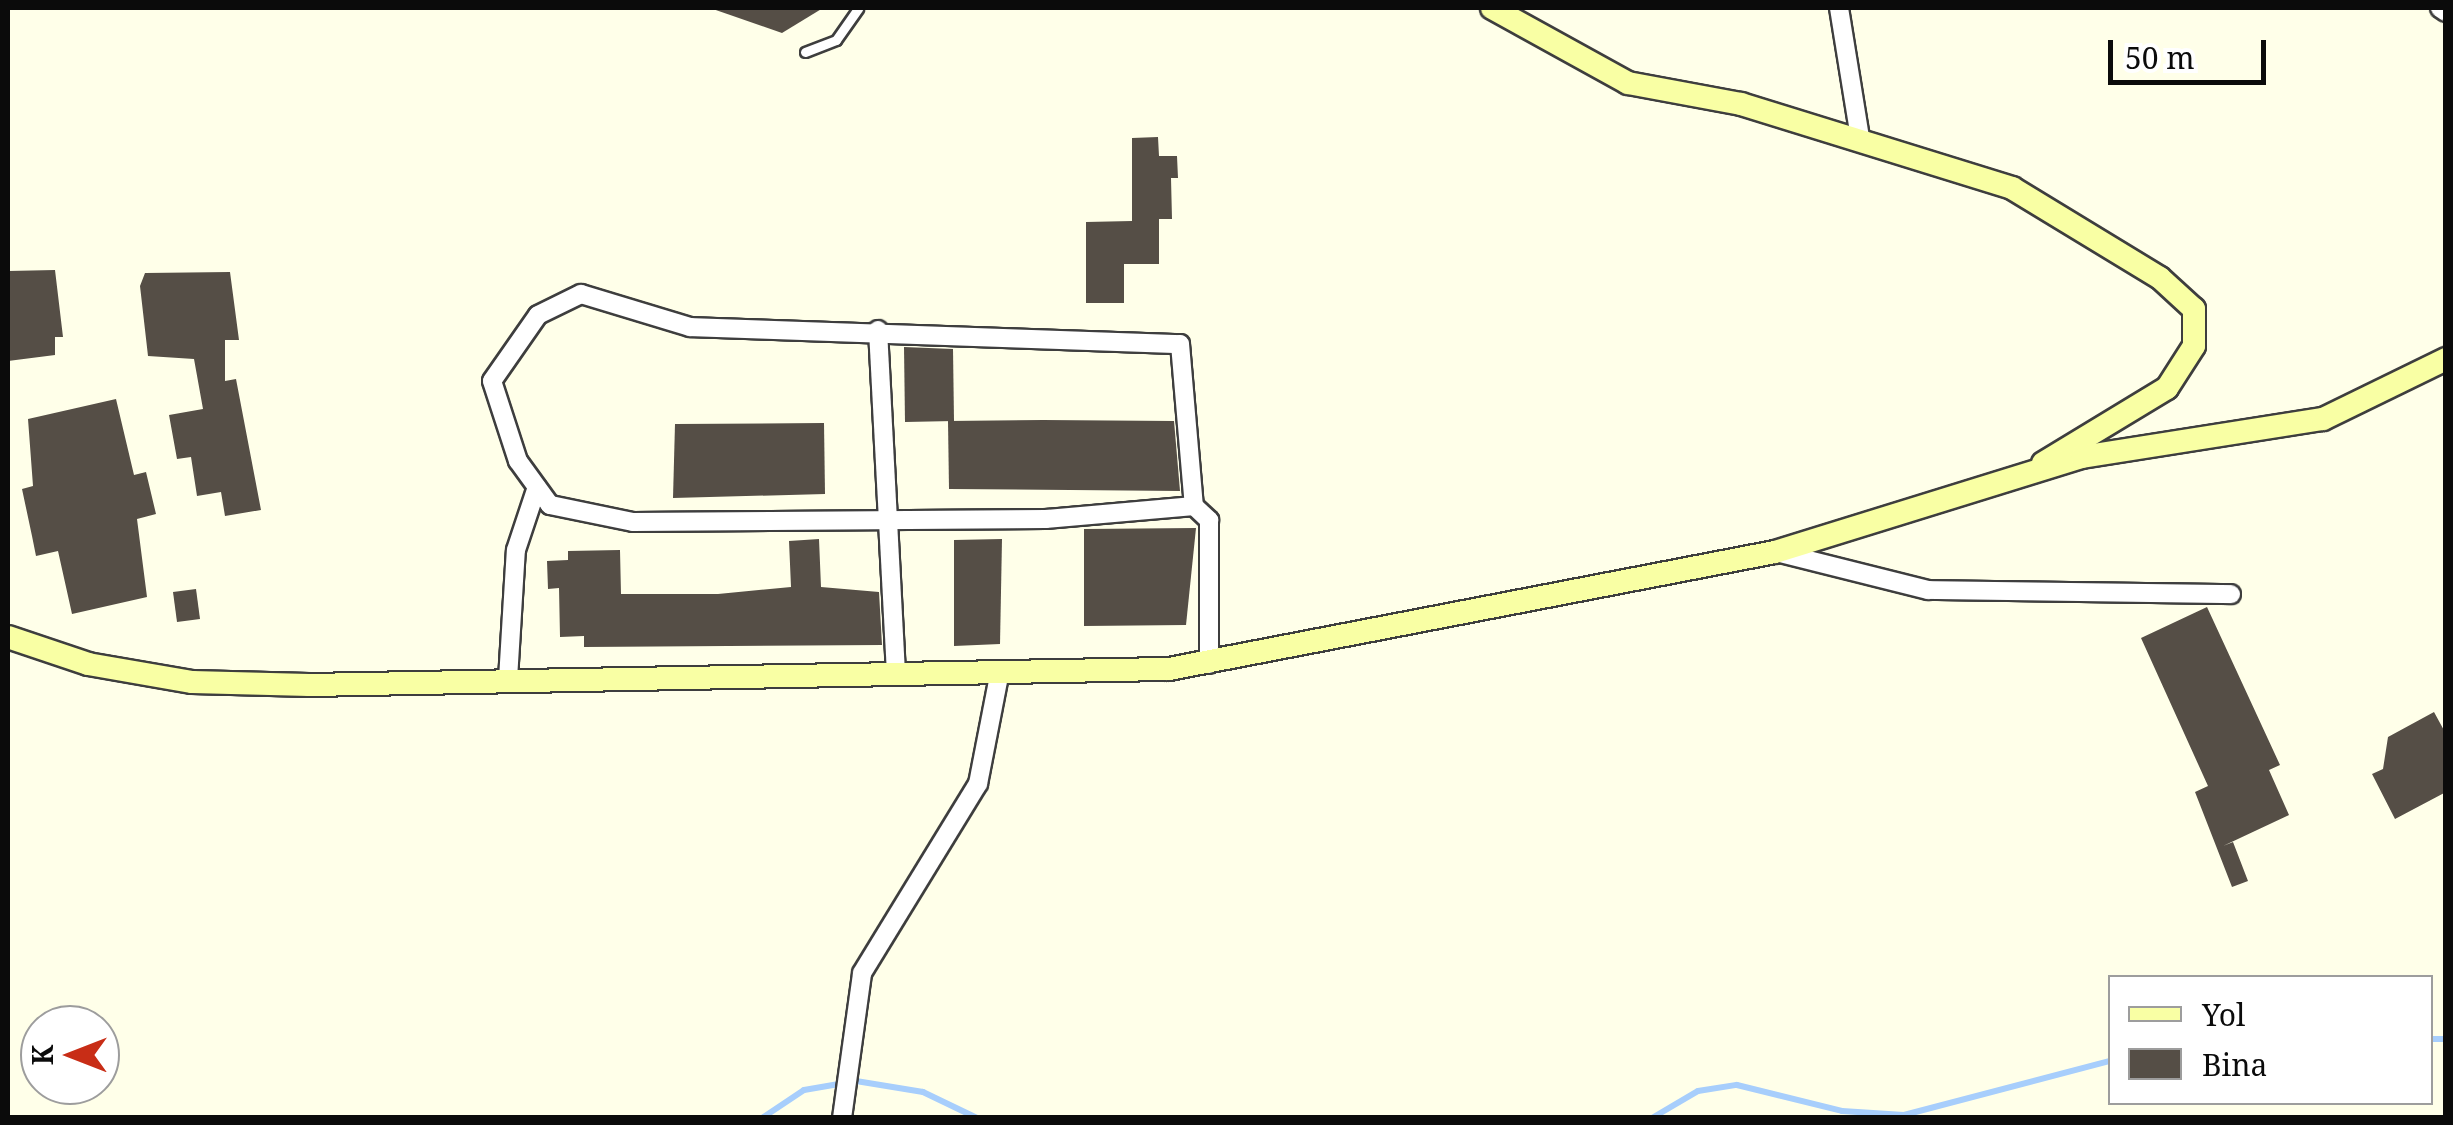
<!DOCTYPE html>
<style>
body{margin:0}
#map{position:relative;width:2453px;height:1125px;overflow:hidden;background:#ffffe9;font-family:"Noto Serif",serif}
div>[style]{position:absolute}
.stream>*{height:6px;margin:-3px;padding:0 3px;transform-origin:3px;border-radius:3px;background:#a7cefc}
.building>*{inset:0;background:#554e46}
.roads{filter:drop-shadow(2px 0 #3e3e3e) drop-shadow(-2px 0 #3e3e3e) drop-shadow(0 2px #3e3e3e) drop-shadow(0 -2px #3e3e3e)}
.lane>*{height:9px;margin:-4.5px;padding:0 4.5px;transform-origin:4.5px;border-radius:4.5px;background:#fff}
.street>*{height:18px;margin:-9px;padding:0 9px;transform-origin:9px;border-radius:9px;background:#fff}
.secondary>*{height:22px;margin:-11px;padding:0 11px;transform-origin:11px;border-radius:11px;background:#f9ffa4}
span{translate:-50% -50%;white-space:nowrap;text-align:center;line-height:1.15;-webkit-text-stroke:10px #fff;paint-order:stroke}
.frame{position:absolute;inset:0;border:10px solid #0b0b0b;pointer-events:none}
.legend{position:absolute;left:2108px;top:975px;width:325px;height:130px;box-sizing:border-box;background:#fff;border:2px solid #9d9d9d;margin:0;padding:12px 18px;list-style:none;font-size:30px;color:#0b0b0b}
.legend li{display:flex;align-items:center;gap:20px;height:50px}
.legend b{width:50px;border:2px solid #9d9d9d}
.north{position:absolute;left:20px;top:1005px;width:100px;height:100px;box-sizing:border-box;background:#fff;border:2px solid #9d9d9d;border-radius:50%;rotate:270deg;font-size:28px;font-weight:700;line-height:40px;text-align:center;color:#0b0b0b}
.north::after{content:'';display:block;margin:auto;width:35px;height:45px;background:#c82d16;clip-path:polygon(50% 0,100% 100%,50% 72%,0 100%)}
.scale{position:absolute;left:2108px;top:40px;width:158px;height:45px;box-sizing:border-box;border:5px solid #0b0b0b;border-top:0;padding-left:12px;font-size:30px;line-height:35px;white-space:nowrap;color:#0b0b0b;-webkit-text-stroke:8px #fff;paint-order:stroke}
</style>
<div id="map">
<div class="stream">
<div style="left:2430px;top:1039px;width:16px"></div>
<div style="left:762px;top:1118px;width:50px;rotate:-33.7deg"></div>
<div style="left:804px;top:1090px;width:53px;rotate:-9.8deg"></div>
<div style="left:856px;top:1081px;width:68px;rotate:9.3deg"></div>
<div style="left:923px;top:1092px;width:60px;rotate:25.7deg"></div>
<div style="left:1652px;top:1118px;width:53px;rotate:-30.4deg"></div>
<div style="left:1698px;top:1091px;width:39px;rotate:-9deg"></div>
<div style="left:1737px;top:1085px;width:108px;rotate:13.9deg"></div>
<div style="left:1842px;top:1111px;width:62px;rotate:3.7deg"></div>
<div style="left:1904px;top:1115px;width:213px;rotate:-14.7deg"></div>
</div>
<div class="building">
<div style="clip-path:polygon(710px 8px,823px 8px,782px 33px)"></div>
<div style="clip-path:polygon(1158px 137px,1159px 156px,1177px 156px,1178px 178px,1171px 178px,1172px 219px,1159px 219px,1159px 264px,1124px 264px,1124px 303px,1086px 303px,1086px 222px,1132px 221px,1132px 138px)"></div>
<div style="clip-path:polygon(55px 270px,63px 337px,55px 337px,55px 355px,8px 361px,8px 271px)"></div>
<div style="clip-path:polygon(230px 272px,239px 340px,225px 340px,225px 381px,236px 379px,261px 510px,225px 516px,221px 492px,197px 496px,191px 457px,177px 459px,169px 415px,203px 409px,194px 359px,148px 356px,140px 286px,145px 273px)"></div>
<div style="clip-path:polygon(904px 347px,953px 349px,954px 421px,905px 422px)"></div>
<div style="clip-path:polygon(116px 399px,134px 475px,146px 472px,156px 514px,137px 519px,147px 597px,72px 614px,58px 551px,36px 556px,32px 536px,22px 489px,33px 486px,28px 419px)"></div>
<div style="clip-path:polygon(1043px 420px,1174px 421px,1180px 491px,949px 489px,948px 421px)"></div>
<div style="clip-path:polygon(824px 423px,825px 494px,673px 498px,675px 424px)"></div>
<div style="clip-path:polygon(1196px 528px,1186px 625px,1084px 626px,1084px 529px)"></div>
<div style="clip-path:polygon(819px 539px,821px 587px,879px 592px,882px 645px,584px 647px,584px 636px,560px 637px,559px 588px,548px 589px,547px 561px,568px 560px,568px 551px,620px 550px,621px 594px,718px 594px,791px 587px,789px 541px)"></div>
<div style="clip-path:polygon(1002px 539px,1000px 644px,954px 646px,954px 540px)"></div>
<div style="clip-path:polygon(196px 589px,200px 619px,177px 622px,173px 592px)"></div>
<div style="clip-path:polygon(2207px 607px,2280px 765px,2269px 770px,2289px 815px,2223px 846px,2233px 842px,2248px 881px,2232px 887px,2195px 792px,2208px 786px,2141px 638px)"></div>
<div style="clip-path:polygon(2434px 712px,2446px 734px,2446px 792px,2395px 819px,2372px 774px,2383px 769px,2388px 737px)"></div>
</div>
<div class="roads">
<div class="lane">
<div style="left:805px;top:52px;width:33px;rotate:-21deg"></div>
<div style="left:836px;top:40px;width:39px;rotate:-55deg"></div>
</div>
<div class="street">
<div style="left:1839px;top:8px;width:131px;rotate:80.8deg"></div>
<div style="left:2440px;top:8px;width:7px;rotate:34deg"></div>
<div style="left:878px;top:330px;width:341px;rotate:87deg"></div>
<div style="left:1194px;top:506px;width:149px;rotate:175deg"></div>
<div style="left:1046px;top:519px;width:413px;rotate:179.6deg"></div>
<div style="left:633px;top:522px;width:85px;rotate:-168.4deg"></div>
<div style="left:550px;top:505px;width:54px;rotate:-126deg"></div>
<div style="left:518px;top:461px;width:84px;rotate:-108deg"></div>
<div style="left:492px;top:381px;width:80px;rotate:-55.1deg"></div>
<div style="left:538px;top:315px;width:48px;rotate:-26deg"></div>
<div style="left:581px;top:294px;width:114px;rotate:16.8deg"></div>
<div style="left:690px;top:327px;width:490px;rotate:2deg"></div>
<div style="left:1180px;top:344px;width:163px;rotate:85.1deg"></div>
<div style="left:1194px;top:506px;width:21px;rotate:43deg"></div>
<div style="left:1209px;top:520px;width:144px;rotate:90deg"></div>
<div style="left:1776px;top:552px;width:157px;rotate:14deg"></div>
<div style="left:1928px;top:590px;width:303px;rotate:0.8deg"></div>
<div style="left:508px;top:679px;width:129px;rotate:-86.5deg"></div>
<div style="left:516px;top:550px;width:66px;rotate:-71.6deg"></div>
<div style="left:842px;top:1118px;width:146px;rotate:-82.1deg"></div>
<div style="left:862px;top:973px;width:222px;rotate:-58.5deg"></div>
<div style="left:978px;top:784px;width:115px;rotate:-79deg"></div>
</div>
<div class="secondary">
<div style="left:1492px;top:8px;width:155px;rotate:28.9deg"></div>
<div style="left:1628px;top:83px;width:115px;rotate:10.5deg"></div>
<div style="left:1741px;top:104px;width:284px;rotate:17.2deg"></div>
<div style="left:2012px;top:188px;width:173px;rotate:31.3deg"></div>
<div style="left:2160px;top:278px;width:46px;rotate:42.4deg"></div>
<div style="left:2194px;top:309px;width:37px;rotate:90deg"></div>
<div style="left:2194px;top:346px;width:50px;rotate:122.7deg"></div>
<div style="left:2167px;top:388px;width:145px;rotate:148.8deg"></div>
<div style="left:8px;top:637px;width:84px;rotate:18.6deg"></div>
<div style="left:88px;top:664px;width:106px;rotate:9.8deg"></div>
<div style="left:192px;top:682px;width:117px;rotate:1.5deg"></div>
<div style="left:309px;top:685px;width:860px;rotate:-1.07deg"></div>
<div style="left:1169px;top:669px;width:617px;rotate:-10.93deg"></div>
<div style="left:1775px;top:552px;width:321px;rotate:-17.2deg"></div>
<div style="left:2082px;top:457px;width:244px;rotate:-9deg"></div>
<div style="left:2323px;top:419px;width:137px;rotate:-26deg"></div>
</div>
</div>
<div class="frame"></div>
<ul class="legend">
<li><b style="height:12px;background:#f9ffa4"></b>Yol</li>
<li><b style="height:28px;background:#554e46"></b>Bina</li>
</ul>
<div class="north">K</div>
<div class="scale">50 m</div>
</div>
